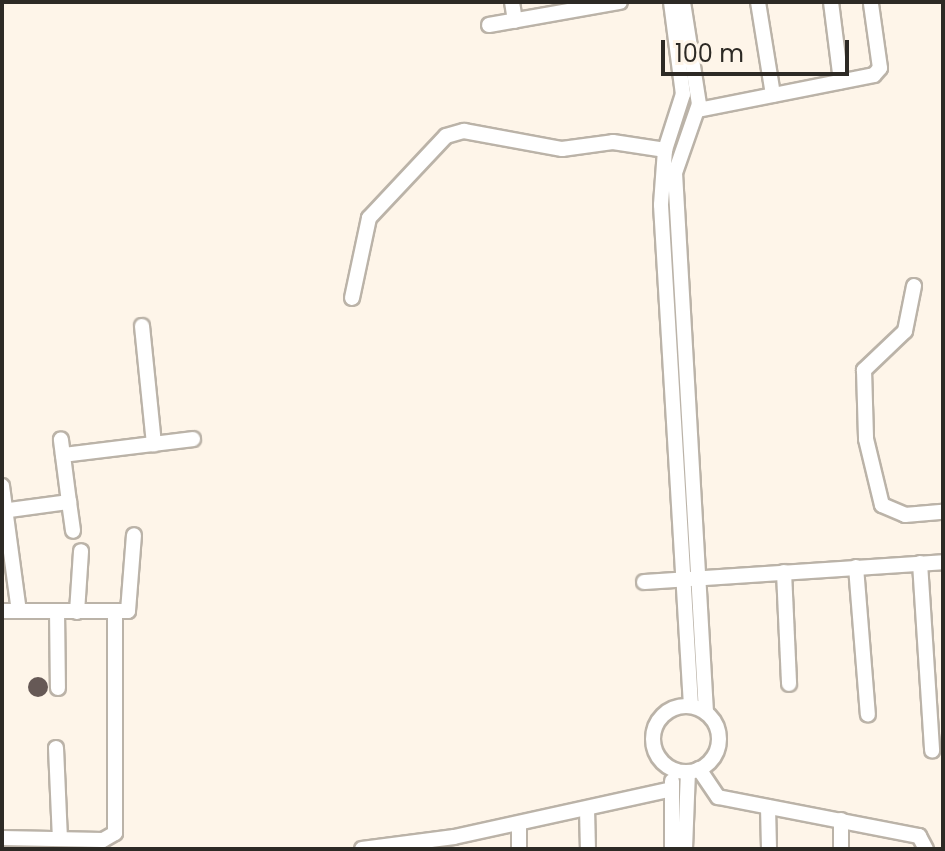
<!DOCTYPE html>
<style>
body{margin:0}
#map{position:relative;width:945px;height:851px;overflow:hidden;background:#fef5e9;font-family:Poppins,sans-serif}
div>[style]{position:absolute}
.building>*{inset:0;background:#665956}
.round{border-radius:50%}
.roads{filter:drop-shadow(2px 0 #bbb3a8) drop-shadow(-2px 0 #bbb3a8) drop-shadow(0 2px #bbb3a8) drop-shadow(0 -2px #bbb3a8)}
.street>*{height:14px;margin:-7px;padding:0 7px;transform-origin:7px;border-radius:7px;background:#fff}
.street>.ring{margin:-7px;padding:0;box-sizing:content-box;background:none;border:14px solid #fff;border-radius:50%}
span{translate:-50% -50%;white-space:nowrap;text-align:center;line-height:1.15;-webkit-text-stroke:8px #fef5e9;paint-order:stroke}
.frame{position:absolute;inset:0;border:4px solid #2d2a25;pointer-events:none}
.scale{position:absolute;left:661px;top:40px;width:188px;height:36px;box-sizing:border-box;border:4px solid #2d2a25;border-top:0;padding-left:10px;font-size:24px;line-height:28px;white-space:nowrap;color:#2d2a25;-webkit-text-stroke:6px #fef5e9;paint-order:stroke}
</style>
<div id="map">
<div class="building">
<div class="round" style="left:28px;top:677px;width:20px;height:20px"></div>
</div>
<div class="roads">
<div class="street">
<div style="left:512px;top:2px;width:19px;rotate:81deg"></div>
<div style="left:671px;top:2px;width:93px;rotate:82.6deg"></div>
<div style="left:683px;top:94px;width:59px;rotate:107.8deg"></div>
<div style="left:665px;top:150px;width:55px;rotate:94.2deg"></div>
<div style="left:661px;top:205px;width:502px;rotate:86.57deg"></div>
<div style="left:683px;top:2px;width:103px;rotate:81.1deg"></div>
<div style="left:699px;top:104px;width:73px;rotate:109.2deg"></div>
<div style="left:675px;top:173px;width:540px;rotate:86.71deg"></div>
<div style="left:758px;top:2px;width:94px;rotate:80.8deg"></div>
<div style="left:831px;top:2px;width:80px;rotate:82.8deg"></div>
<div style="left:489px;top:25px;width:133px;rotate:-10deg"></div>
<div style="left:698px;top:110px;width:179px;rotate:-11.2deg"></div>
<div style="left:874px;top:75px;width:9px;rotate:-49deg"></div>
<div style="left:880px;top:68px;width:65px;rotate:-98deg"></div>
<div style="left:914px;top:286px;width:46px;rotate:101.3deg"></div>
<div style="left:905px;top:331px;width:57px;rotate:136.4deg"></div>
<div style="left:864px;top:370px;width:69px;rotate:88.3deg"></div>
<div style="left:866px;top:439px;width:68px;rotate:76.4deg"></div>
<div style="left:882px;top:505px;width:25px;rotate:23deg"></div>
<div style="left:905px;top:515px;width:38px;rotate:-5deg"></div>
<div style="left:352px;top:298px;width:82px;rotate:-78deg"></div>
<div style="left:369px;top:218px;width:112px;rotate:-46.8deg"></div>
<div style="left:446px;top:136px;width:19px;rotate:-16deg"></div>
<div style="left:464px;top:131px;width:100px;rotate:10.4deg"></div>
<div style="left:562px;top:149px;width:51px;rotate:-7.8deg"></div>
<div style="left:613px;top:142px;width:53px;rotate:8.7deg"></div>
<div style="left:142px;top:326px;width:119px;rotate:84.2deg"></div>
<div style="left:63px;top:455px;width:131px;rotate:-7deg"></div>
<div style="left:2px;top:486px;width:126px;rotate:82.3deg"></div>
<div style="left:69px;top:502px;width:29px;rotate:82deg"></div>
<div style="left:2px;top:511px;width:68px;rotate:-7.7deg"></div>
<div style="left:69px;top:502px;width:63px;rotate:-97.4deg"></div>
<div style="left:920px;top:563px;width:188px;rotate:86.3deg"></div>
<div style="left:856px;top:567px;width:148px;rotate:85.4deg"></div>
<div style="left:784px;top:572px;width:112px;rotate:87.4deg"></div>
<div style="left:644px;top:582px;width:300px;rotate:-3.8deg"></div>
<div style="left:2px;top:611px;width:126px"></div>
<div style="left:128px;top:611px;width:76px;rotate:-85.5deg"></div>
<div style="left:57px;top:611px;width:77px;rotate:89.3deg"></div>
<div style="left:77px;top:612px;width:61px;rotate:-86.2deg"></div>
<div class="ring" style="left:653px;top:706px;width:52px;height:52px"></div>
<div style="left:56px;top:748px;width:91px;rotate:87.5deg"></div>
<div style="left:699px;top:769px;width:34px;rotate:56deg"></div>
<div style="left:718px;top:797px;width:205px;rotate:11deg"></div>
<div style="left:919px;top:836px;width:15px;rotate:62deg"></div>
<div style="left:672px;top:781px;width:68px;rotate:90deg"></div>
<div style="left:768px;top:807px;width:42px;rotate:88.6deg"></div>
<div style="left:587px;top:809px;width:40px;rotate:88.6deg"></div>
<div style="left:841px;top:820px;width:29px;rotate:90deg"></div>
<div style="left:519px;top:824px;width:25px;rotate:90deg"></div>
<div style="left:2px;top:838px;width:101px;rotate:1.1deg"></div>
<div style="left:103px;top:840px;width:14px;rotate:-30deg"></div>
<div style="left:115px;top:833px;width:220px;rotate:-90deg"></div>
<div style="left:362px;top:849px;width:93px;rotate:-7.4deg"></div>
<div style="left:454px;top:837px;width:223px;rotate:-12.4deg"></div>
<div style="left:685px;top:849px;width:77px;rotate:-87.8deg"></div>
</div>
</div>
<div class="frame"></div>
<div class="scale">100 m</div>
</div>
